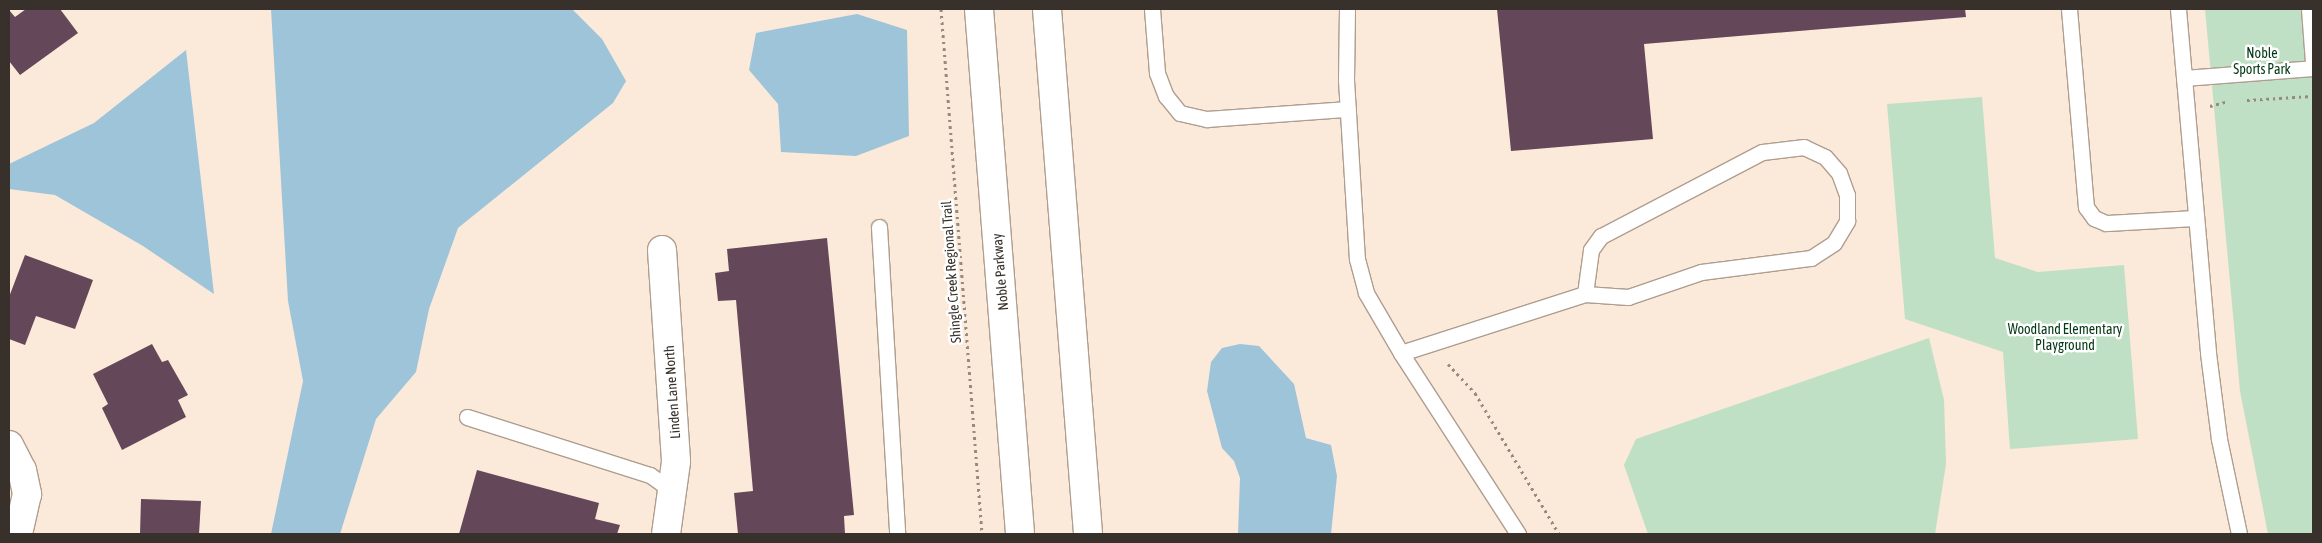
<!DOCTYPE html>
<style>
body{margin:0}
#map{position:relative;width:2322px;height:543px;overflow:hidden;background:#fbe9d9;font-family:"Asap Condensed",sans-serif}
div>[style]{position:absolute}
.green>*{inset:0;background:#c0e0c5}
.water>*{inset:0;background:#9ec4da}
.building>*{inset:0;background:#65475a}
.path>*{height:3px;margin-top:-1.5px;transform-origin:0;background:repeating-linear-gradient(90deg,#968a7f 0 2.5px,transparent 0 6.5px)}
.roads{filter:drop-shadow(1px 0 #af9e8f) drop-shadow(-1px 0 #af9e8f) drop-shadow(0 1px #af9e8f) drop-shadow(0 -1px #af9e8f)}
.service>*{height:15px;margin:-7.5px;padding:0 7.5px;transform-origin:7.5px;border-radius:7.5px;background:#fff}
.minor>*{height:28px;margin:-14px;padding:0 14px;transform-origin:14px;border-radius:14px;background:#fff}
.secondary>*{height:28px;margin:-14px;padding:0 14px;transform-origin:14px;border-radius:14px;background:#fff}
span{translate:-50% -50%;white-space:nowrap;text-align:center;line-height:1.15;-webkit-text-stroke:5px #fff;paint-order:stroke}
.park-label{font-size:14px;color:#033815}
.street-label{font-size:14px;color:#38312b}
.frame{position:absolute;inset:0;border:10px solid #38312b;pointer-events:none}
</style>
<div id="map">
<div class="green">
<div style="clip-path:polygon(2205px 9px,2313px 9px,2313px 534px,2268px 534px,2240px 391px)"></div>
<div style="clip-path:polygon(1982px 97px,1995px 258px,2038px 272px,2124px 265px,2138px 439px,2010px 449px,2003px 352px,1905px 319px,1887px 104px)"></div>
<div style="clip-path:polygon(1929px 338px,1944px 400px,1946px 464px,1935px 534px,1648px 534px,1624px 465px,1636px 439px)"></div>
</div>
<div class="water">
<div style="clip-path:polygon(271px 9px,572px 9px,602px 39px,626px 81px,613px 103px,458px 228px,429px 309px,416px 372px,376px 419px,340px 534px,271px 534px,303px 381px,288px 301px)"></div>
<div style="clip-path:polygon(857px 14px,907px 30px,909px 136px,856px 156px,781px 152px,778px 104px,749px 70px,756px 33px)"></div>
<div style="clip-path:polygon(186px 50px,214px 294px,143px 246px,55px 195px,9px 189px,9px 164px,94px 123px)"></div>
<div style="clip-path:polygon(1240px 344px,1259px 346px,1294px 384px,1306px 438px,1331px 445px,1337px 476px,1331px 534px,1238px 534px,1240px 478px,1234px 461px,1222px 448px,1207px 391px,1211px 362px,1222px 348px)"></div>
</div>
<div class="building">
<div style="clip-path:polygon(26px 9px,60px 9px,78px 33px,20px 75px,9px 61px,9px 10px,15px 17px)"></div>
<div style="clip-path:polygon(1497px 9px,1965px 9px,1966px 17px,1644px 44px,1653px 139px,1511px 151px)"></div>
<div style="clip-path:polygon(827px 238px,854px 515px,844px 516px,845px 534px,738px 534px,734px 493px,753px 491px,736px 300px,718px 301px,715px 273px,729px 271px,727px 249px)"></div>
<div style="clip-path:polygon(25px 255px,93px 280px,75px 329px,36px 316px,25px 345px,9px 339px,9px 297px)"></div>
<div style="clip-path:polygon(152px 344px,162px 362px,168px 360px,188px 395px,178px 400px,186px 417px,122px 450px,102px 408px,108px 404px,93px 374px)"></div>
<div style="clip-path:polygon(477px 470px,599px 503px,595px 519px,620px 525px,617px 534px,459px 534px)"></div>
<div style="clip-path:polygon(141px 499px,201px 501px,199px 534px,140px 534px)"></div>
</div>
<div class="path">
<div style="left:941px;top:9px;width:527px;rotate:85.53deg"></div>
<div style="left:2247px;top:100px;width:66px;rotate:-3.5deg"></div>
<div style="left:2210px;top:106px;width:16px;rotate:-15deg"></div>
<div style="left:1448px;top:364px;width:40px;rotate:47deg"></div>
<div style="left:1475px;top:393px;width:164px;rotate:59.2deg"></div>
</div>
<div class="roads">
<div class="service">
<div style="left:1152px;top:9px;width:64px;rotate:85.5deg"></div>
<div style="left:1157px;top:73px;width:25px;rotate:69deg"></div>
<div style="left:1166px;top:96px;width:22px;rotate:51deg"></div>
<div style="left:1180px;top:113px;width:28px;rotate:13deg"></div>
<div style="left:1207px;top:119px;width:141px;rotate:-4.1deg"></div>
<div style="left:1347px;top:9px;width:71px;rotate:90.8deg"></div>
<div style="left:1346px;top:80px;width:179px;rotate:86.5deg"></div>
<div style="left:1357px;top:259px;width:35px;rotate:75deg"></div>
<div style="left:1366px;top:293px;width:69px;rotate:59.7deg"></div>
<div style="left:1401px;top:353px;width:216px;rotate:57.1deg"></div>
<div style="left:2069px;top:9px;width:199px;rotate:85.1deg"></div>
<div style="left:2086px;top:207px;width:14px;rotate:54deg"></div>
<div style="left:2094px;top:218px;width:13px;rotate:23deg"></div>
<div style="left:2106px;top:223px;width:90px;rotate:-3.2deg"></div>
<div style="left:2178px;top:9px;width:345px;rotate:85deg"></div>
<div style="left:2208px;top:353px;width:87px;rotate:82.7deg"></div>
<div style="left:2219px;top:439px;width:97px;rotate:78.1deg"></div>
<div style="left:2309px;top:9px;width:53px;rotate:85.7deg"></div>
<div style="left:2184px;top:78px;width:129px;rotate:-4.4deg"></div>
<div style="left:879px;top:227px;width:308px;rotate:86.6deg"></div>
<div style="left:1401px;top:353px;width:193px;rotate:-17.8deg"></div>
<div style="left:1585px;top:294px;width:43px;rotate:4deg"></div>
<div style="left:1628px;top:297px;width:77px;rotate:-18.9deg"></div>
<div style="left:1701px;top:272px;width:111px;rotate:-7.3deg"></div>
<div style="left:1811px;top:258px;width:27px;rotate:-33deg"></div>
<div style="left:1834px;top:243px;width:26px;rotate:-59deg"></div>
<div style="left:1847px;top:221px;width:26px;rotate:-90deg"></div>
<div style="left:1847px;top:195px;width:23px;rotate:-110deg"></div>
<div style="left:1839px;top:173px;width:21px;rotate:-131deg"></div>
<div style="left:1825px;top:157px;width:23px;rotate:-155deg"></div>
<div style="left:1804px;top:147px;width:42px;rotate:173.2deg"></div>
<div style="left:1762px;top:152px;width:182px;rotate:152.4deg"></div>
<div style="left:1601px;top:236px;width:17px;rotate:126deg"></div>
<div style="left:1591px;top:250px;width:44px;rotate:97.8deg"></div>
<div style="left:467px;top:417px;width:192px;rotate:17.6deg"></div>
<div style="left:650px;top:475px;width:29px;rotate:36deg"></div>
</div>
<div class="minor">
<div style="left:662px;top:250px;width:212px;rotate:86.2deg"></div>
<div style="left:676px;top:462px;width:73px;rotate:97.9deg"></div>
<div style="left:9px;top:445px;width:28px;rotate:63deg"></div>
<div style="left:22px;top:470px;width:25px;rotate:78deg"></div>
<div style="left:27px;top:494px;width:41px;rotate:102.7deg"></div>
</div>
<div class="secondary">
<div style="left:979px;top:9px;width:527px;rotate:85.53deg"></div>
<div style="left:1047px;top:9px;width:527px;rotate:85.53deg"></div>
</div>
</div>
<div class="park-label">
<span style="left:2262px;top:61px">Noble<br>Sports Park</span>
<span style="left:2065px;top:337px">Woodland Elementary<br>Playground</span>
</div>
<div class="street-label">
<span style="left:951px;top:272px;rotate:-94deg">Shingle Creek Regional Trail</span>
<span style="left:1000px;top:272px;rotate:-95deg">Noble Parkway</span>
<span style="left:672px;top:392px;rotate:-94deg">Linden Lane North</span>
</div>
<div class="frame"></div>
</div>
